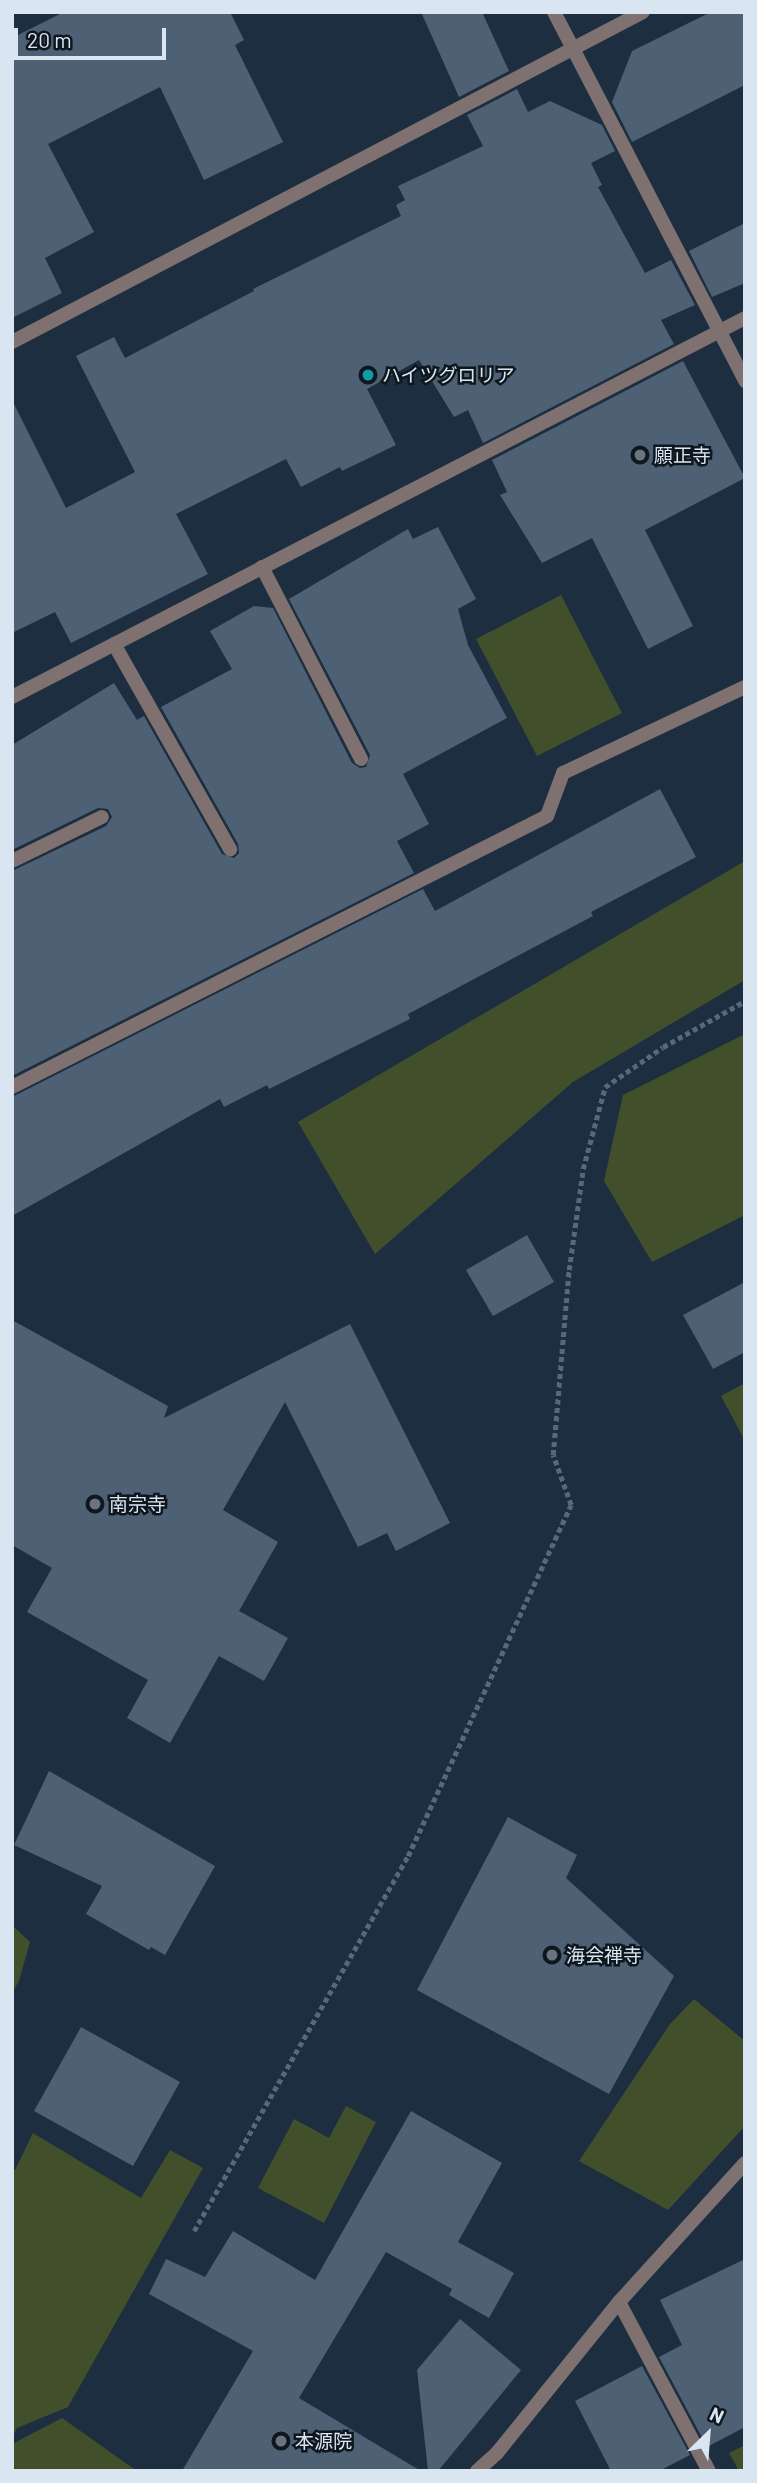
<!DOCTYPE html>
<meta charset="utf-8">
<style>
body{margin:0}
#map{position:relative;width:757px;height:2483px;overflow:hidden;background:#1d2e40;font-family:Barlow,"Noto Sans JP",sans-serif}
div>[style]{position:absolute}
.green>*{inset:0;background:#424f2b}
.building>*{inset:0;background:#4d6074}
.path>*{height:4.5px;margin-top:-2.25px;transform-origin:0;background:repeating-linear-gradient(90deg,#596878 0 5px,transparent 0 8.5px)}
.service>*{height:14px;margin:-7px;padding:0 7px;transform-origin:7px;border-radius:7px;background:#7f716f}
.minor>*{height:14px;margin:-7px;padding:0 7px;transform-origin:7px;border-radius:7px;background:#7f716f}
.dots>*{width:19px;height:19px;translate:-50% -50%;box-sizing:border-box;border:4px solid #0e161e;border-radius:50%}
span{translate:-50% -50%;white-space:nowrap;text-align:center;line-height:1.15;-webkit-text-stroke:5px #0e161e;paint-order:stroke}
.poi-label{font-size:19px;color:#d9e5f0}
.left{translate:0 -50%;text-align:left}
.frame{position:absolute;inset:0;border:14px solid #d9e5f0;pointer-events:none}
.north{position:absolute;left:673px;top:2399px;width:70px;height:70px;-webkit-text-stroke:5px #0e161e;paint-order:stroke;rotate:25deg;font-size:19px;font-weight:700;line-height:28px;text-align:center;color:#d9e5f0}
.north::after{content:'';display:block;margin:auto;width:24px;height:32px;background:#d9e5f0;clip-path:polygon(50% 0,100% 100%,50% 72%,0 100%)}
.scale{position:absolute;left:14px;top:28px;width:152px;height:32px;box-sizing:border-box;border:4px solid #d9e5f0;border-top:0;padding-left:9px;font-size:21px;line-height:24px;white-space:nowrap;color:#d9e5f0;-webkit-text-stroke:5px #0e161e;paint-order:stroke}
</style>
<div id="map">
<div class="green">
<div style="clip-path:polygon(561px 595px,622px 713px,537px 756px,476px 639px)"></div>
<div style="clip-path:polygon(745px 861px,745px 980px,573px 1082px,375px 1254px,298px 1122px)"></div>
<div style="clip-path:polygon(745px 1034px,745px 1215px,652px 1262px,604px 1181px,623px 1095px)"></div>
<div style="clip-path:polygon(745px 1383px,745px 1441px,721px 1396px)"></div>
<div style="clip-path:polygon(12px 1925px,30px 1942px,19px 1981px,12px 1993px)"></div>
<div style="clip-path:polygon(694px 1999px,745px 2041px,745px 2126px,668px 2210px,579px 2161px,670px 2024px)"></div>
<div style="clip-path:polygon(346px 2106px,376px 2122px,324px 2223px,258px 2188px,294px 2119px,329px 2138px)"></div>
<div style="clip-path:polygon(33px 2133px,141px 2198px,170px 2150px,203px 2168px,68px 2407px,17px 2428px,12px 2438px,12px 2168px,15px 2170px)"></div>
<div style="clip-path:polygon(62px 2418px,137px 2471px,12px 2471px,12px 2444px)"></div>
<div style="clip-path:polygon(745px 2445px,745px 2471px,739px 2471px,729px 2453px)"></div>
</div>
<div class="building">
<div style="clip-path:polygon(64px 12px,230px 12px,244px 40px,235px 45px,283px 142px,204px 180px,160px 87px,48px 144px,94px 232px,45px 258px,62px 293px,12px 318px,12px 38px)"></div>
<div style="clip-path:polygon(421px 12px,482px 12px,509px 71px,459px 97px)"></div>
<div style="clip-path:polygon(711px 12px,745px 12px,745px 85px,632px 142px,612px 102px,632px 51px)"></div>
<div style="clip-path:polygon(517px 89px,528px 112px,550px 101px,602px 125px,615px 151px,591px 163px,602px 185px,598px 187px,645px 273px,671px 260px,695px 305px,661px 320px,674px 344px,483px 443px,468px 410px,454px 417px,419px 360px,367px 389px,396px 445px,342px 471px,340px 467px,301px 487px,286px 459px,176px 514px,208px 574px,71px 643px,55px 612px,12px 633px,12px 400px,66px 508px,135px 472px,76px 356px,114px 337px,125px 358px,254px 291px,253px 289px,401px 216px,396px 205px,405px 200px,398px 186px,483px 146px,467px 115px)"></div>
<div style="clip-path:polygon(745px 223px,745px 283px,712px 297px,689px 251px)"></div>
<div style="clip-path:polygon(683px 361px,745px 478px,645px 530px,693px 626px,648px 649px,592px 538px,542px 563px,500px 495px,507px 492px,492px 460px)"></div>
<div style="clip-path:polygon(438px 527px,476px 599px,458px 609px,468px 645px,507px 718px,403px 774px,429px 824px,397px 841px,414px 873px,12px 1076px,12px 871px,106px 826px,112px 817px,108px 809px,98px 808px,12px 850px,12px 745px,114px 683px,137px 720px,144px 716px,222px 854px,234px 858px,239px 853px,238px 844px,161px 707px,232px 669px,210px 631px,254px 606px,273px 608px,352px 763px,360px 768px,366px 767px,370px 755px,289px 599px,408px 529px,413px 539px)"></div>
<div style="clip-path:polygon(660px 789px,696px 857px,591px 912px,593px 916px,408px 1014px,410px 1019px,269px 1089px,267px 1085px,224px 1107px,220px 1099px,12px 1216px,12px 1097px,423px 889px,435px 911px)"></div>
<div style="clip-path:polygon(527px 1235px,554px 1282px,493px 1316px,466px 1270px)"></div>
<div style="clip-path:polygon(745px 1282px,745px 1352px,713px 1369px,683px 1315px)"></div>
<div style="clip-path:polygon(12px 1320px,168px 1406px,164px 1418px,350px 1324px,450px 1523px,396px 1551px,387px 1533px,358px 1547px,285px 1402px,223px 1510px,278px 1542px,239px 1611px,288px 1638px,264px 1681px,219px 1656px,170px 1743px,127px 1718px,148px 1680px,27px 1612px,52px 1568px,12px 1545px)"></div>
<div style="clip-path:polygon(49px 1771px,215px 1866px,165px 1955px,151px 1947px,149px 1950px,86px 1914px,102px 1886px,14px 1845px)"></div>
<div style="clip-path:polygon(508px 1817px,577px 1855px,566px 1878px,674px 1976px,609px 2094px,417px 1990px)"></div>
<div style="clip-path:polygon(81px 2027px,180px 2082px,133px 2166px,34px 2111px)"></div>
<div style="clip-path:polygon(411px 2111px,502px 2163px,458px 2242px,514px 2273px,489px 2318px,449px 2295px,452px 2289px,386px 2252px,299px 2398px,421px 2471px,182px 2471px,253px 2351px,149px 2294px,166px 2259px,205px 2277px,233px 2231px,315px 2280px)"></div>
<div style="clip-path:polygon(745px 2259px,745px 2427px,707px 2447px,659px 2357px,682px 2345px,660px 2300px)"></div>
<div style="clip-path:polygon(460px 2319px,521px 2370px,438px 2471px,428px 2471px,417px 2370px)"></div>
<div style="clip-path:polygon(642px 2366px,690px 2455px,659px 2471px,611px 2471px,575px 2401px)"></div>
</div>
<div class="path">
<div style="left:194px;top:2231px;width:432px;rotate:-60.3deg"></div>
<div style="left:408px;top:1856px;width:387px;rotate:-65.1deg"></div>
<div style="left:571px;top:1505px;width:53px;rotate:-109.8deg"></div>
<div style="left:553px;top:1455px;width:186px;rotate:-85.1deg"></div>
<div style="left:569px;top:1270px;width:102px;rotate:-82.1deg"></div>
<div style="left:583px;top:1169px;width:85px;rotate:-75deg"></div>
<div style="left:605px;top:1087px;width:70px;rotate:-34.6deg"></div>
<div style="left:663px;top:1047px;width:94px;rotate:-29.3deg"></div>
</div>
<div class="service">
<div style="left:262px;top:567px;width:216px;rotate:62.7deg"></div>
<div style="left:114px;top:644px;width:236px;rotate:60.5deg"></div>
<div style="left:12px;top:861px;width:100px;rotate:-26.1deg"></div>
</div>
<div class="minor">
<div style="left:554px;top:12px;width:416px;rotate:62.6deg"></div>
<div style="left:12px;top:342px;width:712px;rotate:-27.61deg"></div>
<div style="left:12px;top:697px;width:825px;rotate:-27.34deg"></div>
<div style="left:12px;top:1087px;width:600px;rotate:-26.86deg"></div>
<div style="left:547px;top:816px;width:46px;rotate:-69.6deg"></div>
<div style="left:563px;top:773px;width:201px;rotate:-25.3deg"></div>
<div style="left:619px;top:2302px;width:191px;rotate:62deg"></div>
<div style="left:477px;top:2471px;width:27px;rotate:-42deg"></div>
<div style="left:497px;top:2453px;width:194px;rotate:-51.1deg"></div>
<div style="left:619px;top:2302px;width:188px;rotate:-47.8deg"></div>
</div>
<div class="dots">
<div style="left:368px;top:375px;background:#0f9aa8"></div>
<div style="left:640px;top:455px;background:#6b7280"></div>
<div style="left:95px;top:1504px;background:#6b7280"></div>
<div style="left:552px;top:1955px;background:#6b7280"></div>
<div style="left:281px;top:2441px;background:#6b7280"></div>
</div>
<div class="poi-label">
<span class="left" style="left:382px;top:375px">ハイツグロリア</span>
<span class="left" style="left:654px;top:455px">願正寺</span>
<span class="left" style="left:109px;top:1504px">南宗寺</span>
<span class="left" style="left:566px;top:1955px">海会禅寺</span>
<span class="left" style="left:295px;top:2441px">本源院</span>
</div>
<div class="frame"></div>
<div class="north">N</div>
<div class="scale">20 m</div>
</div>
